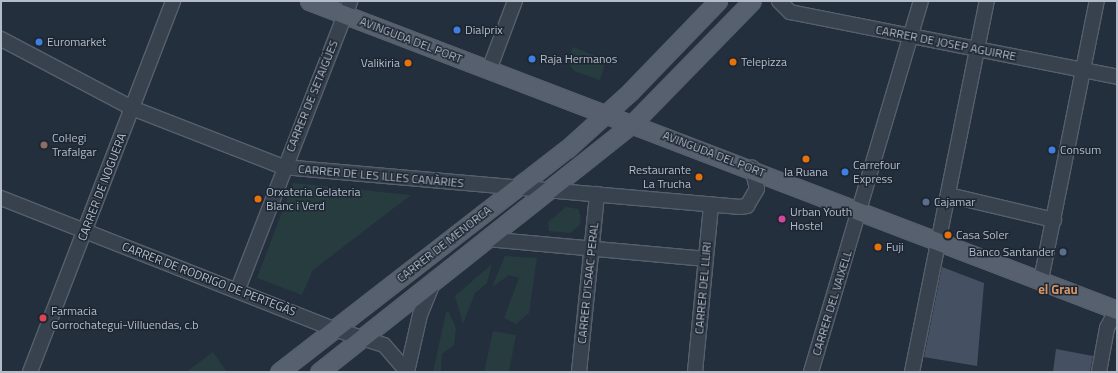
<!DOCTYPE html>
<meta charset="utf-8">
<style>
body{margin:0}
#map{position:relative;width:1118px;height:373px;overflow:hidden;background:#242f3e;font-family:"Titillium Web",sans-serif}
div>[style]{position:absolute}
.green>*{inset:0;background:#263c3f}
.building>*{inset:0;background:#455162}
.roads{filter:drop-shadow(1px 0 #565f6c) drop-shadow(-1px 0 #565f6c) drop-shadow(0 1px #565f6c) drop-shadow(0 -1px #565f6c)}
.minor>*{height:14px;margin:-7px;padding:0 7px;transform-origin:7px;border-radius:7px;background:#38414e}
.major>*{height:17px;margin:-8.5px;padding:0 8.5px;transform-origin:8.5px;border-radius:8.5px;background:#56606e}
.dots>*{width:11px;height:11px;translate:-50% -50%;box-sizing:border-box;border:2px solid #1d2633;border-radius:50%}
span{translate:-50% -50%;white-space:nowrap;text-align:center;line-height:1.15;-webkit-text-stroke:3px #1d2633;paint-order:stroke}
.poi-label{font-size:12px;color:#b4bcc9}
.left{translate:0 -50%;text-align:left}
.right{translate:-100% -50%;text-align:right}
.street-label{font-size:12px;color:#b4bcc9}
.neighbourhood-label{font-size:13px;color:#d59563;font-weight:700}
.frame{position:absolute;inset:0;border:2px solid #b4bcc9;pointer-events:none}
</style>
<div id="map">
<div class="green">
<div style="clip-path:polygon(573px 47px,606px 60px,600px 80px,574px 71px,567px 61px)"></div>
<div style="clip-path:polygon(293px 183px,411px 195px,313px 270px,302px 295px,257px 278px)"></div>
<div style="clip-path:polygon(566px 207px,578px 209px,581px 217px,580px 225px,570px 233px,549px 231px,548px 222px)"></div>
<div style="clip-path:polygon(505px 256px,537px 258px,529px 313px,516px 324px,504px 318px,519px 278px,509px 275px,492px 287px)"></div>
<div style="clip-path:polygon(492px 264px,487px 283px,475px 293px,463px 324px,455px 296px)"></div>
<div style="clip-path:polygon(446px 312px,449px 312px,456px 328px,454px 345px,442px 354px,441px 372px,433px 372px)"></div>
<div style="clip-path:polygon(493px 331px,516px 335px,509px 372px,484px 372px)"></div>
<div style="clip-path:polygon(213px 352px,227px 372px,186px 372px)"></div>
</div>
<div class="building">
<div style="clip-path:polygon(942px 267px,984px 283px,977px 366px,924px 357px)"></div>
<div style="clip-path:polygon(1056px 349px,1093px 356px,1090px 372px,1053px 372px)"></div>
</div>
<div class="roads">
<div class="minor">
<div style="left:779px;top:1px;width:16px;rotate:45deg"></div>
<div style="left:790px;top:12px;width:333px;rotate:11.2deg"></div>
<div style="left:1px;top:39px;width:148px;rotate:27.8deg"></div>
<div style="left:132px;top:108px;width:162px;rotate:21.3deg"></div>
<div style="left:283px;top:167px;width:459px;rotate:5deg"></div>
<div style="left:740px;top:207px;width:7px;rotate:-8deg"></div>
<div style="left:747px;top:206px;width:20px;rotate:-60deg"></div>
<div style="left:757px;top:189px;width:22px;rotate:-103deg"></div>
<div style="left:489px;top:70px;width:74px;rotate:-69.4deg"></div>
<div style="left:948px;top:195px;width:109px;rotate:13.3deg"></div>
<div style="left:1px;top:198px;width:358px;rotate:21.5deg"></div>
<div style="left:334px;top:329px;width:52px;rotate:17.7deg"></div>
<div style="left:384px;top:345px;width:35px;rotate:49deg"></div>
<div style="left:486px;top:239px;width:220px;rotate:5.2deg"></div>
<div style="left:1041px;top:280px;width:285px;rotate:-78.7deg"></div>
<div style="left:238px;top:289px;width:309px;rotate:-68.7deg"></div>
<div style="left:30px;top:372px;width:398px;rotate:-68.9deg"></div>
<div style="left:407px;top:372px;width:58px;rotate:-77.2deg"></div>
<div style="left:420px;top:315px;width:38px;rotate:-68deg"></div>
<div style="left:579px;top:372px;width:179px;rotate:-84.2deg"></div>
<div style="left:695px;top:372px;width:168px;rotate:-84.5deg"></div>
<div style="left:811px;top:372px;width:387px;rotate:-73.5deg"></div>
<div style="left:912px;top:372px;width:379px;rotate:-78.6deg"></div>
<div style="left:1099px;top:372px;width:45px;rotate:-79.7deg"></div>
<div style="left:1107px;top:328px;width:21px;rotate:-62deg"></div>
</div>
<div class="major">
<div style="left:309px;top:1px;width:865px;rotate:20.93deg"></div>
<div style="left:279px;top:372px;width:364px;rotate:-37.8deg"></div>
<div style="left:567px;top:149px;width:85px;rotate:-42.1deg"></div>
<div style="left:630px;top:92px;width:127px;rotate:-46deg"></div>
<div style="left:319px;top:372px;width:401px;rotate:-38.4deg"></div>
<div style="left:633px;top:123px;width:170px;rotate:-45.7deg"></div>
</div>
</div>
<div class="dots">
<div style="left:457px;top:30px;background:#3f7fe0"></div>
<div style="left:39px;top:42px;background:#3f7fe0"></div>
<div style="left:532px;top:59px;background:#3f7fe0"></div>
<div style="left:733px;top:62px;background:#e8710a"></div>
<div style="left:408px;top:63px;background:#e8710a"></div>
<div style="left:44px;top:145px;background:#8d6e63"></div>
<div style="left:1052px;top:150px;background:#3f7fe0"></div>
<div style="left:806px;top:159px;background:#e8710a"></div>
<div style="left:845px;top:172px;background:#3f7fe0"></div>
<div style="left:699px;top:177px;background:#e8710a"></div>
<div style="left:258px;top:199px;background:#e8710a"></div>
<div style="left:926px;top:202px;background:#5c6f8a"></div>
<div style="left:782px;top:219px;background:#d1479c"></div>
<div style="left:948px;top:235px;background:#e8710a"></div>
<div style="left:878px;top:247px;background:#e8710a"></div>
<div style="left:1063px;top:252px;background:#5c6f8a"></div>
<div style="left:43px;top:318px;background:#e0444e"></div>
</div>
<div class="poi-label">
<span class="left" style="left:465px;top:30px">Dialprix</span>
<span class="left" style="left:47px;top:42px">Euromarket</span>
<span class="left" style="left:540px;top:59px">Raja Hermanos</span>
<span class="left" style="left:741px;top:62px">Telepizza</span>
<span class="right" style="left:400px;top:63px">Valikiria</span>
<span class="left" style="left:52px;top:145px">Col·legi<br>Trafalgar</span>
<span class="left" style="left:1060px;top:150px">Consum</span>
<span class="left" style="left:853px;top:172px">Carrefour<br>Express</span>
<span class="right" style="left:691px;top:177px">Restaurante<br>La Trucha</span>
<span style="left:806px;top:172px">la Ruana</span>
<span class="left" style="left:266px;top:199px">Orxateria Gelateria<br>Blanc i Verd</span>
<span class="left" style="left:934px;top:202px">Cajamar</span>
<span class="left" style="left:790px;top:219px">Urban Youth<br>Hostel</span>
<span class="left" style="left:956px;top:235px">Casa Soler</span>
<span class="left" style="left:886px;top:247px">Fuji</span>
<span class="right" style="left:1055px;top:252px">Banco Santander</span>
<span class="left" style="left:51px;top:318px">Farmacia<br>Gorrochategui-Villuendas, c.b</span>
</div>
<div class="street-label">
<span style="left:411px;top:40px;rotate:21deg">AVINGUDA DEL PORT</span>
<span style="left:946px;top:43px;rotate:11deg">CARRER DE JOSEP AGUIRRE</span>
<span style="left:312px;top:96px;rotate:-68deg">CARRER DE SETAIGÜES</span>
<span style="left:714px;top:154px;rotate:21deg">AVINGUDA DEL PORT</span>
<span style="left:381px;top:176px;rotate:5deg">CARRER DE LES ILLES CANÀRIES</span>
<span style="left:102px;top:187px;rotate:-69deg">CARRER DE NOGUERA</span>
<span style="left:444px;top:244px;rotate:-38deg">CARRER DE MENORCA</span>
<span style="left:209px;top:279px;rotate:21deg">CARRER DE RODRIGO DE PERTEGÀS</span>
<span style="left:588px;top:283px;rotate:-84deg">CARRER D'ISAAC PERAL</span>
<span style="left:703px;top:288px;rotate:-85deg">CARRER DEL LLIRI</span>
<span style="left:832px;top:303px;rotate:-73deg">CARRER DEL VAIXELL</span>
</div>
<div class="neighbourhood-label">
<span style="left:1058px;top:289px">el Grau</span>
</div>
<div class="frame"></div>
</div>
